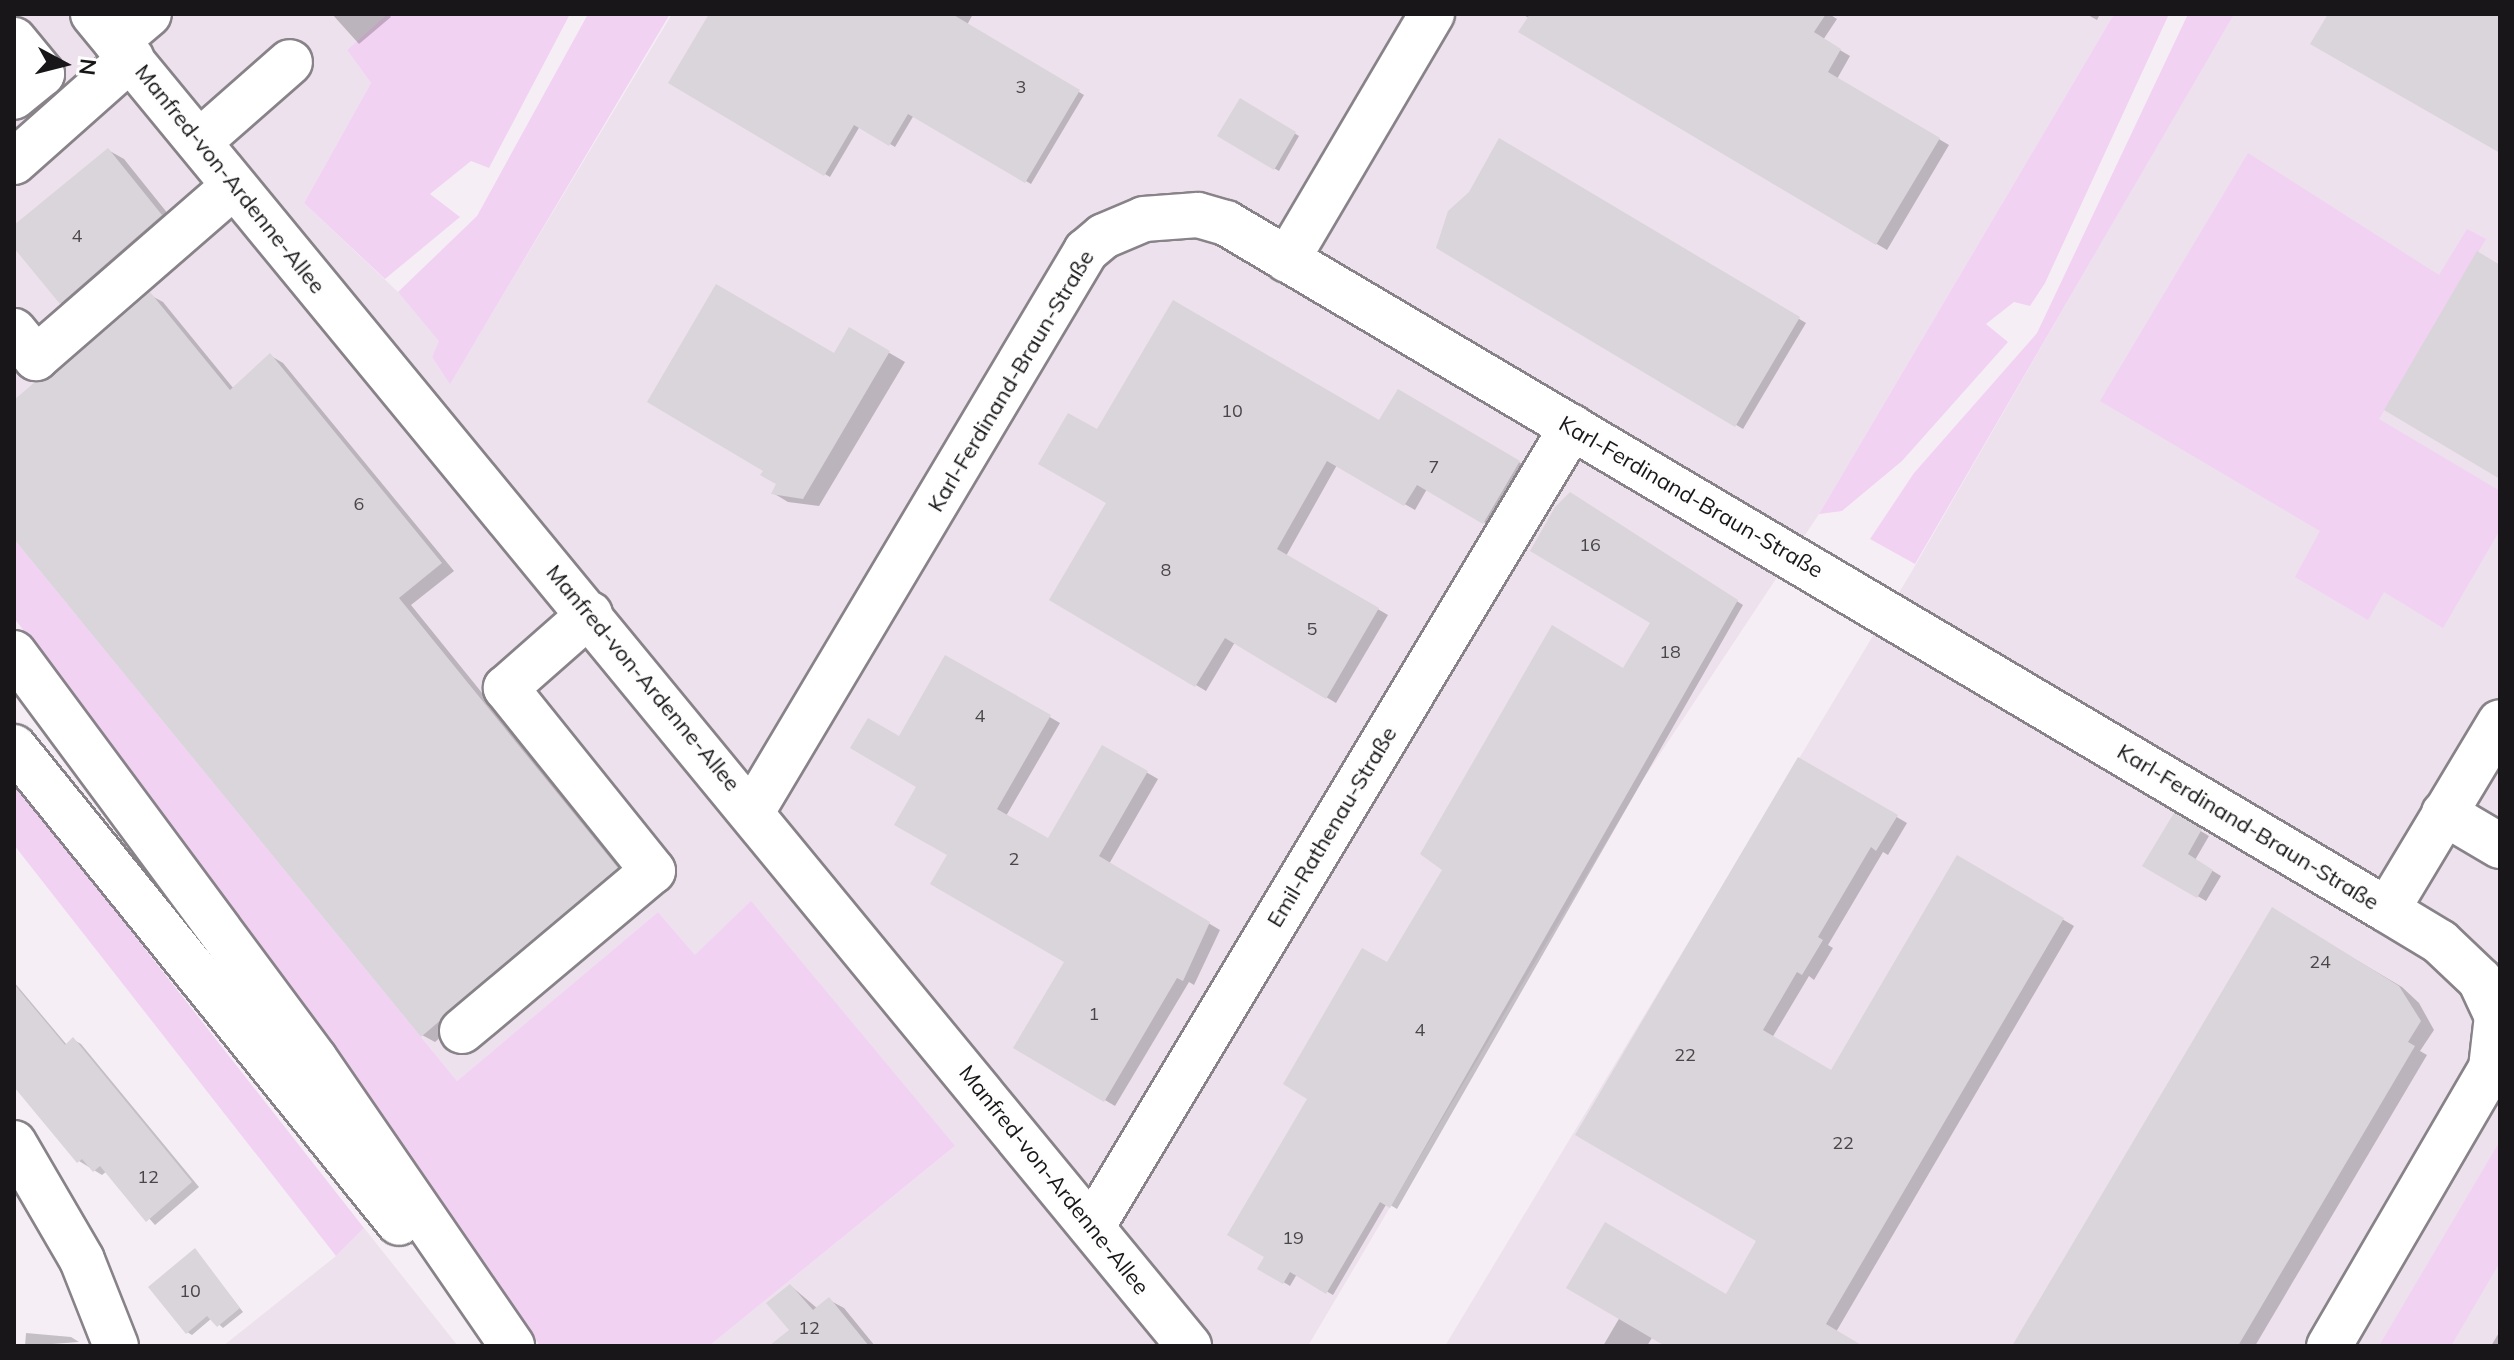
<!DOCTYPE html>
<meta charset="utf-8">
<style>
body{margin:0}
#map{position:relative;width:2514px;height:1360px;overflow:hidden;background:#f5eff5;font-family:Mulish,sans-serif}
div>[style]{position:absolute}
.built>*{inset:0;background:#ece1ec}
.green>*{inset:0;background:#f2d2f2}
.shadow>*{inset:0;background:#0003}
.building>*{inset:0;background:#dad5da}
.roads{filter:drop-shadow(2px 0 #888388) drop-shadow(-2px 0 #888388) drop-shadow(0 2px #888388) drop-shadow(0 -2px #888388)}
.minor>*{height:44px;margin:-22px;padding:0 22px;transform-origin:22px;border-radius:22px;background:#fff}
.major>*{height:44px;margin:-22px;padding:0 22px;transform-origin:22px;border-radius:22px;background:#fff}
span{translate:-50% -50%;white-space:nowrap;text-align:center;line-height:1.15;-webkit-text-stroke:6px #fefefe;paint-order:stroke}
.number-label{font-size:18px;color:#484648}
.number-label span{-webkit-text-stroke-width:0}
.street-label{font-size:22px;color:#181618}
.frame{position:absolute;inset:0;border:16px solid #181618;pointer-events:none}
.north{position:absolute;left:24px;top:24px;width:80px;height:80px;-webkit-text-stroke:6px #fefefe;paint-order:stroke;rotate:97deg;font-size:22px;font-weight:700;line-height:32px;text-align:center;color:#181618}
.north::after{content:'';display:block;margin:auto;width:28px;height:36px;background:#181618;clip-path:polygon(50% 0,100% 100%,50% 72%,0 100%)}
</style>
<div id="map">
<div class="built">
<div style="clip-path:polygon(14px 14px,387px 14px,347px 50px,371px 83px,304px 203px,398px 292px,440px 341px,432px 357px,450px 383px,672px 14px,2114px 14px,1819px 514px,1644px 778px,1308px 1346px,709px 1346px,954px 1147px,695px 955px,658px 912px,457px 1081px,14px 539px)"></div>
<div style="clip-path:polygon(2233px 14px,2500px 14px,2500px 1346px,1445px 1346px,1912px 571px)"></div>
<div style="clip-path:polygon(364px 1228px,458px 1346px,223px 1346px,336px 1256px)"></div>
</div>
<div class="green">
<div style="clip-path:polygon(387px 14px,570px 14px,489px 168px,471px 161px,430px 194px,460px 217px,385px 279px,304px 203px,371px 83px,347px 50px)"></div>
<div style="clip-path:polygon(588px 14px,670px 14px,450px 384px,432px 357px,439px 341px,398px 292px,477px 216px)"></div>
<div style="clip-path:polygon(2114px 14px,2169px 14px,2045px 283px,2030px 306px,2014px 302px,1986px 324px,2008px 342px,1902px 461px,1842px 511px,1819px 514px)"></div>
<div style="clip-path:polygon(2188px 14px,2234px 14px,1915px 564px,1870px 539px,1914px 473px,2037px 333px)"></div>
<div style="clip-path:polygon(2248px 153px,2439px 275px,2467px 229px,2486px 239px,2379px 419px,2500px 491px,2500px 530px,2443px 628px,2384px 592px,2368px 620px,2295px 577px,2320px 531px,2100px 401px)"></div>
<div style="clip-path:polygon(14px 539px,457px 1081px,658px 912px,695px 955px,751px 901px,955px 1146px,709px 1346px,540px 1346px,387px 1137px,174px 829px,14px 618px)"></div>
<div style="clip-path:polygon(14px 782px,364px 1228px,336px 1256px,14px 845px)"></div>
<div style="clip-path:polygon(2500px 1141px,2500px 1262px,2451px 1346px,2379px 1346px)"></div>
</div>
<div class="shadow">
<div style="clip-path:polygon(332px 14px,388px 14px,391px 17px,359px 44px)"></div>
<div style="clip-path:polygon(711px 14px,973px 14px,967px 25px,1084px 95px,1031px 184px,914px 115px,895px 147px,860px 126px,830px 177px,671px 83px)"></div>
<div style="clip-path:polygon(1522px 14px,1829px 14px,1837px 19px,1823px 40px,1850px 56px,1837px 79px,1949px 145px,1887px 250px,1521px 31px,1529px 18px)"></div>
<div style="clip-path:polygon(2086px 14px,2100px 14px,2097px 20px)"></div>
<div style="clip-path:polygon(1241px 101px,1299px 136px,1279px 171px,1220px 136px)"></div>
<div style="clip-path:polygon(1500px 141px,1806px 323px,1743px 429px,1438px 247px)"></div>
<div style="clip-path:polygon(108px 150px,124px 159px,177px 225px,77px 312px,61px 303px,14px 245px,14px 227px)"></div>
<div style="clip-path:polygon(150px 295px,163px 302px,234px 389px,271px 356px,283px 363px,454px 571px,411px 605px,629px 875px,435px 1042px,422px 1035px,14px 536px,14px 402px,53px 379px)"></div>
<div style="clip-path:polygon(850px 330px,905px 362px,819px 506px,788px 502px,773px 493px,779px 484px,765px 470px)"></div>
<div style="clip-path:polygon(1398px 392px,1529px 468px,1494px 528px,1427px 489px,1415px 510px,1337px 465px,1286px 556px,1388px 615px,1336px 703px,1235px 642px,1206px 691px,1052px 599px,1108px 502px,1097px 432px,1380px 423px)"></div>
<div style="clip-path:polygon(1571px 494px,1743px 605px,1397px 1209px,1387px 1203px,1333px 1295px,1297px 1274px,1290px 1286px,1260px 1268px,1388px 965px,1624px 671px,1653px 622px)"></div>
<div style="clip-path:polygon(946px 657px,1060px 723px,1006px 816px,1049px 841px,1103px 747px,1158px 779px,1109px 864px,1220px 930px,1194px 985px,1189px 982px,1115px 1106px,1015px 1047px,1066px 961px,950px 855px,919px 787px,900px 738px)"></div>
<div style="clip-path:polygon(1799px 760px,1907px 823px,1888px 855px,1883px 852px,1828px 945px,1833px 948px,1814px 980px,1809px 976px,1772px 1038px,1832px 1073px,1958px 858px,2074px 926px,1836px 1332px,1860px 1346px,1669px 1346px,1653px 1336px,1647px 1346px,1603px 1346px,1620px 1317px,1727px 1297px,1759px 1241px,1578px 1135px)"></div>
<div style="clip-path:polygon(2174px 815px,2209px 836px,2195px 860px,2221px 876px,2206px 901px,2145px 865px)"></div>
<div style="clip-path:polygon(2272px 910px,2402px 987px,2419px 1003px,2434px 1030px,2420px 1051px,2427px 1055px,2255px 1346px,2014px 1346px)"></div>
<div style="clip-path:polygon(14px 982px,67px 1045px,74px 1040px,81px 1044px,199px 1187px,155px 1225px,107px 1171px,102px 1175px,79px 1161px,14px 1080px)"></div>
<div style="clip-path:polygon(195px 1250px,243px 1312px,223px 1328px,212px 1318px,192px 1335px,187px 1332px)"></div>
<div style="clip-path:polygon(791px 1286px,818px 1309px,829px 1300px,844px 1308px,875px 1346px,773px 1346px,791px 1330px)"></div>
<div style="clip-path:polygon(2500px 1331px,2500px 1346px,2491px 1346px)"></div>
<div style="clip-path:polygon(26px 1333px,71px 1337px,79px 1342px,25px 1346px)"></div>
</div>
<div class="building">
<div style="clip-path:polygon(709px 14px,952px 14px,1080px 90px,1025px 183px,908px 114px,889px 146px,854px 125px,824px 176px,668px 83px)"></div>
<div style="clip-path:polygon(1530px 14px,1826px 14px,1814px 32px,1841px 49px,1828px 72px,1940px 138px,1876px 245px,1518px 32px)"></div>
<div style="clip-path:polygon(2328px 14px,2500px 14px,2500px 153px,2310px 44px)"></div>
<div style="clip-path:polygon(1240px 98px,1296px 132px,1274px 170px,1217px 136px)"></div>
<div style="clip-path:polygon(1499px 138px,1800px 317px,1735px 427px,1436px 248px,1448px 211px,1469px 192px)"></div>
<div style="clip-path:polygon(108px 148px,162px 215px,60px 304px,14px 248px,14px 225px)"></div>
<div style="clip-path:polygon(2477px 251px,2500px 265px,2500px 479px,2384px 410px)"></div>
<div style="clip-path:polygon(716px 284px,834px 353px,849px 327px,890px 351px,803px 499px,771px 494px,776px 484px,760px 475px,763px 471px,647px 402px)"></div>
<div style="clip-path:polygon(150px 292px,230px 390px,270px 353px,442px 563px,399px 598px,618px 868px,421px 1037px,14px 539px,14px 400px,35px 382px,52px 377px)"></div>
<div style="clip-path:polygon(1173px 300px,1379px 420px,1398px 389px,1520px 461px,1483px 524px,1417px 485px,1404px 506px,1327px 461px,1277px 549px,1379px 608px,1326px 699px,1225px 638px,1195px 687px,1049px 600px,1106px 503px,1038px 464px,1068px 413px,1097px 429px)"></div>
<div style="clip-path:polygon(1570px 492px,1738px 600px,1390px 1208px,1380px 1202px,1326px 1294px,1290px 1272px,1283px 1284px,1257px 1269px,1264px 1257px,1227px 1235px,1307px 1099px,1283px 1084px,1362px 948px,1387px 962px,1442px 870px,1420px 854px,1552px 625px,1623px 668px,1650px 623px,1530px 551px,1555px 507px)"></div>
<div style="clip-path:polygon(945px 655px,1051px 715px,997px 809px,1048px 838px,1102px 745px,1148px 771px,1099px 856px,1210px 922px,1183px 981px,1177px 978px,1104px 1102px,1013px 1048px,1064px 962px,930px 884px,947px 855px,894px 825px,916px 787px,850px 748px,868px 718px,899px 736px)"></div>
<div style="clip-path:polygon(1798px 757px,1898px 815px,1876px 851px,1871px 847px,1818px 937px,1823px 940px,1802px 975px,1797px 972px,1763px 1030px,1831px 1070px,1957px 855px,2064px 918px,1826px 1324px,1863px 1346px,1665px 1346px,1566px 1288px,1605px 1222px,1726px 1294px,1756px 1241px,1575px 1135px)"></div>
<div style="clip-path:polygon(2174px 813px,2202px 829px,2188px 854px,2213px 870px,2197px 898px,2142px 866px)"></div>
<div style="clip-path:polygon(2272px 907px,2399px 986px,2421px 1021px,2408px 1042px,2415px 1046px,2238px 1346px,2012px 1346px)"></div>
<div style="clip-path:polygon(14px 984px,65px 1045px,73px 1037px,192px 1182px,146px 1222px,100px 1166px,93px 1172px,82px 1159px,77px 1163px,14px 1087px)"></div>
<div style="clip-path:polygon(195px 1248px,240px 1308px,217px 1327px,207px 1316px,186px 1334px,148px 1287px)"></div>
<div style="clip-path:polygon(790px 1284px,813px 1310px,829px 1297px,869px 1346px,769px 1346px,789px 1330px,766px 1303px)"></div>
</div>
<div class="roads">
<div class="minor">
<div style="left:93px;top:14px;width:1725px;rotate:50.55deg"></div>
<div style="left:14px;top:40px;width:44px;rotate:50.5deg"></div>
<div style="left:42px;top:74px;width:36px;rotate:141deg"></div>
<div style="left:116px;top:42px;width:43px;rotate:-40.3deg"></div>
<div style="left:199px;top:142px;width:121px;rotate:-41.3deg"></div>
<div style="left:14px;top:162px;width:157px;rotate:-41.6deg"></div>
<div style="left:1287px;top:260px;width:286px;rotate:-59.5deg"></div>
<div style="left:14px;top:331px;width:35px;rotate:51deg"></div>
<div style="left:36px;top:358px;width:262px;rotate:-41deg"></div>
<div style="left:753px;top:810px;width:651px;rotate:-59.22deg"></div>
<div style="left:1086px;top:251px;width:23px;rotate:-40deg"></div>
<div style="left:1104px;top:236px;width:43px;rotate:-23deg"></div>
<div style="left:1144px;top:219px;width:54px;rotate:-4.2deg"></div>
<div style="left:1198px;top:215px;width:29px;rotate:16deg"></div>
<div style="left:1226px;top:223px;width:1349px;rotate:30.61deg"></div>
<div style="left:2387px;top:910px;width:62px;rotate:31.1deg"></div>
<div style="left:2440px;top:942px;width:55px;rotate:43.5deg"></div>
<div style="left:2480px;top:980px;width:40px;rotate:65deg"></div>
<div style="left:2497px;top:1016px;width:52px;rotate:96.6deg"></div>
<div style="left:2491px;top:1068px;width:322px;rotate:120.2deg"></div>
<div style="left:2444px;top:813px;width:65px;rotate:30.5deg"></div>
<div style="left:2387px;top:910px;width:219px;rotate:-59deg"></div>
<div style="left:462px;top:1031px;width:249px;rotate:-40deg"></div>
<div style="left:653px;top:871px;width:235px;rotate:-128.8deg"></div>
<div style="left:506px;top:688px;width:112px;rotate:-41.4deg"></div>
<div style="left:14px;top:1143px;width:135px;rotate:59.8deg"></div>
<div style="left:82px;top:1260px;width:92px;rotate:68.4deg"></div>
<div style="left:1092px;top:1227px;width:933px;rotate:-59.04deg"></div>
</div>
<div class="major">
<div style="left:14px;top:653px;width:505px;rotate:53.45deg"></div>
<div style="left:315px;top:1059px;width:348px;rotate:55.5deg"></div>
<div style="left:14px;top:747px;width:612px;rotate:51.03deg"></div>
</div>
</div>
<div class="number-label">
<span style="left:1021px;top:87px">3</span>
<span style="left:77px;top:236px">4</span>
<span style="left:1232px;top:411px">10</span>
<span style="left:1434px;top:467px">7</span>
<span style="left:359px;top:504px">6</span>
<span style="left:1590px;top:545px">16</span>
<span style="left:1166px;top:570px">8</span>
<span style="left:1312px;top:629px">5</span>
<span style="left:1670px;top:652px">18</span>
<span style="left:980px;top:716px">4</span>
<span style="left:1014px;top:859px">2</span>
<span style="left:2320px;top:962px">24</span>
<span style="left:1094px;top:1014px">1</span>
<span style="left:1420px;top:1030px">4</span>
<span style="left:1685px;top:1055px">22</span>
<span style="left:1843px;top:1143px">22</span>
<span style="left:148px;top:1177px">12</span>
<span style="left:1293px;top:1238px">19</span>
<span style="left:190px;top:1291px">10</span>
<span style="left:809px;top:1328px">12</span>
</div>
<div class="street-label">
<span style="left:230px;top:179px;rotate:51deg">Manfred-von-Ardenne-Allee</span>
<span style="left:1011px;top:381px;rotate:-59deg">Karl-Ferdinand-Braun-Straße</span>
<span style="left:1691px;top:497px;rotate:30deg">Karl-Ferdinand-Braun-Straße</span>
<span style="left:643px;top:678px;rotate:50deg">Manfred-von-Ardenne-Allee</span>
<span style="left:1332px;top:827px;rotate:-59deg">Emil-Rathenau-Straße</span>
<span style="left:2248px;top:827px;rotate:31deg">Karl-Ferdinand-Braun-Straße</span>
<span style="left:1054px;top:1180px;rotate:51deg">Manfred-von-Ardenne-Allee</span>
</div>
<div class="frame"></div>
<div class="north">N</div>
</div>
